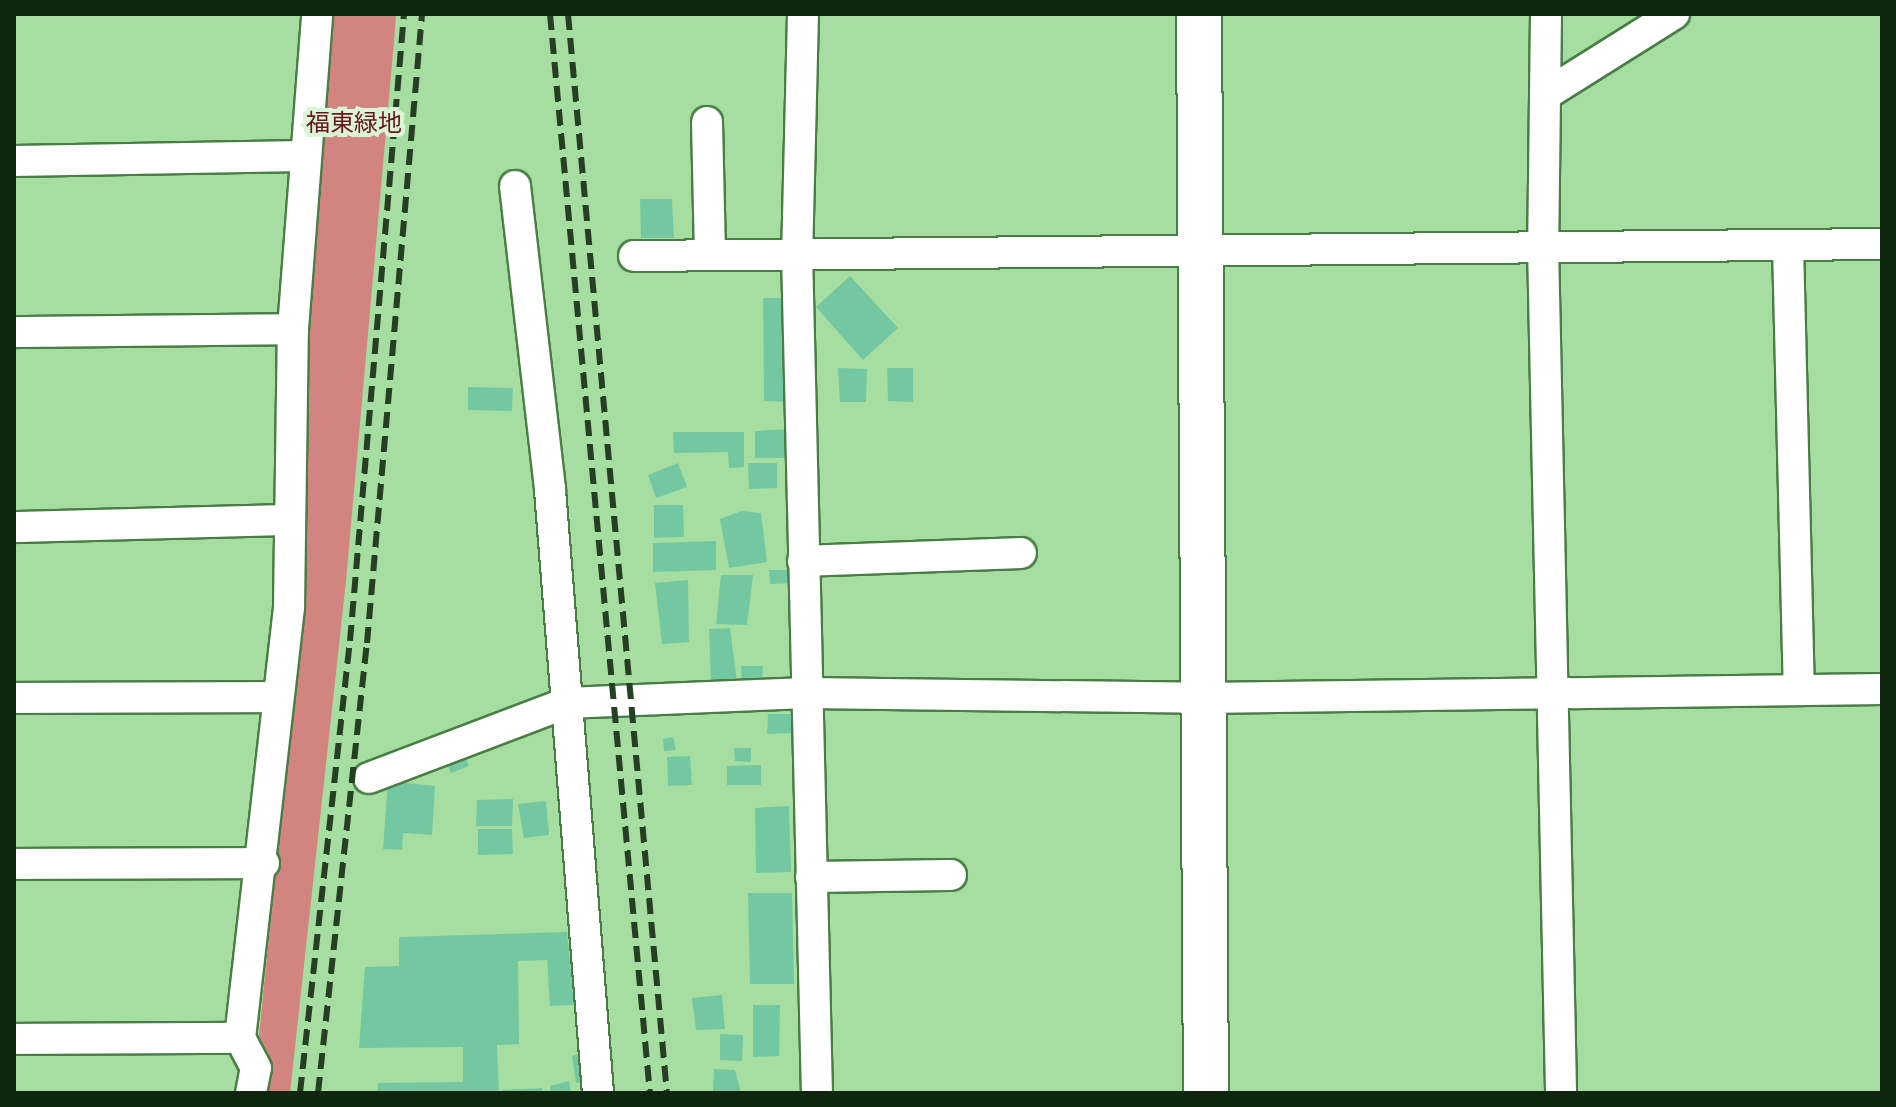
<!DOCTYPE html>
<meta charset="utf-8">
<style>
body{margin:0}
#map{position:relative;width:1896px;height:1107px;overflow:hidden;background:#a6dda0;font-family:"Space Grotesk","Noto Sans JP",sans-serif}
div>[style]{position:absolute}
.green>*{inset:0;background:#d28481}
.building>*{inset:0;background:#74c8a1}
.roads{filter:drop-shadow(2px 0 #497d45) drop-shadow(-2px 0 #497d45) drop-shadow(0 2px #497d45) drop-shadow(0 -2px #497d45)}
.street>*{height:30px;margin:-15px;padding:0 15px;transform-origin:15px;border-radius:15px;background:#fff}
.secondary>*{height:44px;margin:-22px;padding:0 22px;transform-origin:22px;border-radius:22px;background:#fff}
.rail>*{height:6px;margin-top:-3px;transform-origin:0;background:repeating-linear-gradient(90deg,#253f22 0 16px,transparent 0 24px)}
span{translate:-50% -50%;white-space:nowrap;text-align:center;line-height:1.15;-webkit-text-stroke:8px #daf6d7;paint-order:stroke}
.park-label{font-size:24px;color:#67161b}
.frame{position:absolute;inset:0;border:16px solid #10250e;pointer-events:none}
</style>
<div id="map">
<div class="green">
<div style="clip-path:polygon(330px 14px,396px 14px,395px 30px,346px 581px,290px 1093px,266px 1093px,269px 1054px,259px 1036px,303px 597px,311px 228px)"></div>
</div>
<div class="building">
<div style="clip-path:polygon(640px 199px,672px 199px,674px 238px,641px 238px)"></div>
<div style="clip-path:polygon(850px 276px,898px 328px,863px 360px,816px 307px)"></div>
<div style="clip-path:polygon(763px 298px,783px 298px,790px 402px,764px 401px)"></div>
<div style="clip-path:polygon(838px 368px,867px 369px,866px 402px,840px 402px)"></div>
<div style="clip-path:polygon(887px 368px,913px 368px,913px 402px,888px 401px)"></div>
<div style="clip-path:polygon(468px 387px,513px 388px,512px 411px,468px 410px)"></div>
<div style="clip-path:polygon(791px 429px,792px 458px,755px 458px,755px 431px)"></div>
<div style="clip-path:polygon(673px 432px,744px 432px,744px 467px,729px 468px,728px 452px,674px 453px)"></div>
<div style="clip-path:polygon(678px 463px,687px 487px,656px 498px,648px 475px)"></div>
<div style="clip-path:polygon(748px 463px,777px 463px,777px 488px,749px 489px)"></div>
<div style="clip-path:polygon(654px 505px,683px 505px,684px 537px,654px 538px)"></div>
<div style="clip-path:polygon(742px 511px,761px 513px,767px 562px,729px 568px,720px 519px)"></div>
<div style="clip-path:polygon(716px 541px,716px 570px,653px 572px,653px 543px)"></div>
<div style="clip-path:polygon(769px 570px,796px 570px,796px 583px,770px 584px)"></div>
<div style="clip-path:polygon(721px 575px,753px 575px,747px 625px,716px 624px)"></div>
<div style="clip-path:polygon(688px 580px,689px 642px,662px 644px,655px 583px)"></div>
<div style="clip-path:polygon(730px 628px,737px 682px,711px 682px,709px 629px)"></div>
<div style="clip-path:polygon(741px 666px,763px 666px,762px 682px,742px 682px)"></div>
<div style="clip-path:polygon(768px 714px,793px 714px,792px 733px,767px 734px)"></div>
<div style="clip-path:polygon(673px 737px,676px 750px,664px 751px,663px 739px)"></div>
<div style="clip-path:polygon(734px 748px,751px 748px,751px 762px,735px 761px)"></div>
<div style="clip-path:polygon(464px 753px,469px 766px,451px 773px,446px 761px)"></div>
<div style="clip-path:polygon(690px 756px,692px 785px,668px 786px,667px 757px)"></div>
<div style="clip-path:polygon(761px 765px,761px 785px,727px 785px,727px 766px)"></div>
<div style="clip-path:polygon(388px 781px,435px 786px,432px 835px,403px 833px,402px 850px,383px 849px)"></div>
<div style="clip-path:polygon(513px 799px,512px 826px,476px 826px,477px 800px)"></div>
<div style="clip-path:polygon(546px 801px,549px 835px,524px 838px,518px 804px)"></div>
<div style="clip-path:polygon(789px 806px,791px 872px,756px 873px,755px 808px)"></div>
<div style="clip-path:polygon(478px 829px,512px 829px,513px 854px,478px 855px)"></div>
<div style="clip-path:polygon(748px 893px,792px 893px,794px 984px,750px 984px)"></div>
<div style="clip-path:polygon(567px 932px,574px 1005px,550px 1006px,547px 960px,518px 961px,519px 1044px,497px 1045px,499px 1093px,377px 1093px,378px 1083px,463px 1082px,463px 1047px,359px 1048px,365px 967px,399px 966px,399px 937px)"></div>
<div style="clip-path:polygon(722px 995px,725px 1029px,696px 1030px,692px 998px)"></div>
<div style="clip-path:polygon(753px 1005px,780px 1005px,779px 1056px,753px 1057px)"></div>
<div style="clip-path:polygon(720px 1034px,743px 1035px,742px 1061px,720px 1060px)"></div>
<div style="clip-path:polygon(579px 1054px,583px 1082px,576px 1083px,572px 1056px)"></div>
<div style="clip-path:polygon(714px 1069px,735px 1070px,741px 1093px,713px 1093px)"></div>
<div style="clip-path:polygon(569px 1081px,571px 1093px,551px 1093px,550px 1086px)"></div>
<div style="clip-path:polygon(542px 1088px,542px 1093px,502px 1093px,502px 1090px)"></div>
</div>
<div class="roads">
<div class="street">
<div style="left:803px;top:14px;width:239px;rotate:91.4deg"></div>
<div style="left:797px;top:253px;width:840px;rotate:88.64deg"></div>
<div style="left:1546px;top:14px;width:231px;rotate:90.7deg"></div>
<div style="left:1543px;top:245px;width:848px;rotate:88.78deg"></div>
<div style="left:1548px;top:93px;width:149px;rotate:-32.1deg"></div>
<div style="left:707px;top:122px;width:133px;rotate:88.7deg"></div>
<div style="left:14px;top:161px;width:289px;rotate:-1deg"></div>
<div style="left:515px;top:186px;width:306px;rotate:83.4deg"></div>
<div style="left:550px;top:490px;width:605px;rotate:85.45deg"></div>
<div style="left:1788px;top:246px;width:443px;rotate:88.6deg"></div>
<div style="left:634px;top:256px;width:1248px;rotate:-0.55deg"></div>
<div style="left:14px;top:332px;width:279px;rotate:-0.6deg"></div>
<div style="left:14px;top:527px;width:276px;rotate:-1.5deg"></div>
<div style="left:803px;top:561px;width:218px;rotate:-2.1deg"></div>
<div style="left:14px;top:698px;width:264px;rotate:-0.2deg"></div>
<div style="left:369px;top:778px;width:211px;rotate:-20.8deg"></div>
<div style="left:566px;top:703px;width:240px;rotate:-2.4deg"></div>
<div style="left:806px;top:693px;width:397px;rotate:0.7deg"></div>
<div style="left:1203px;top:698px;width:679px;rotate:-0.76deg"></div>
<div style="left:14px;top:864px;width:250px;rotate:-0.2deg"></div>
<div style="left:811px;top:877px;width:140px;rotate:-0.8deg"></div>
<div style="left:14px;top:1039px;width:226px;rotate:-0.3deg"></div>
<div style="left:251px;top:1093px;width:25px;rotate:-79deg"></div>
<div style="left:256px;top:1068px;width:34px;rotate:-118deg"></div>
<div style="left:240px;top:1038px;width:434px;rotate:-83.5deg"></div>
<div style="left:289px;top:607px;width:278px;rotate:-89.2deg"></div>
<div style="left:293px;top:329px;width:316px;rotate:-85.6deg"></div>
</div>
<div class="secondary">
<div style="left:1199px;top:14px;width:1079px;rotate:89.63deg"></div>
</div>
</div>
<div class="rail">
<div style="left:550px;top:14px;width:1084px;rotate:84.71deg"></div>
<div style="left:568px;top:14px;width:1084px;rotate:84.76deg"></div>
<div style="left:300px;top:1093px;width:455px;rotate:-83.7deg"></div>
<div style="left:350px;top:641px;width:629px;rotate:-85.08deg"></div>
<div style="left:318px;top:1093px;width:453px;rotate:-83.8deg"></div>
<div style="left:367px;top:643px;width:631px;rotate:-85deg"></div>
</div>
<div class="park-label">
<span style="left:354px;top:123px">福東緑地</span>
</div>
<div class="frame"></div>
</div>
